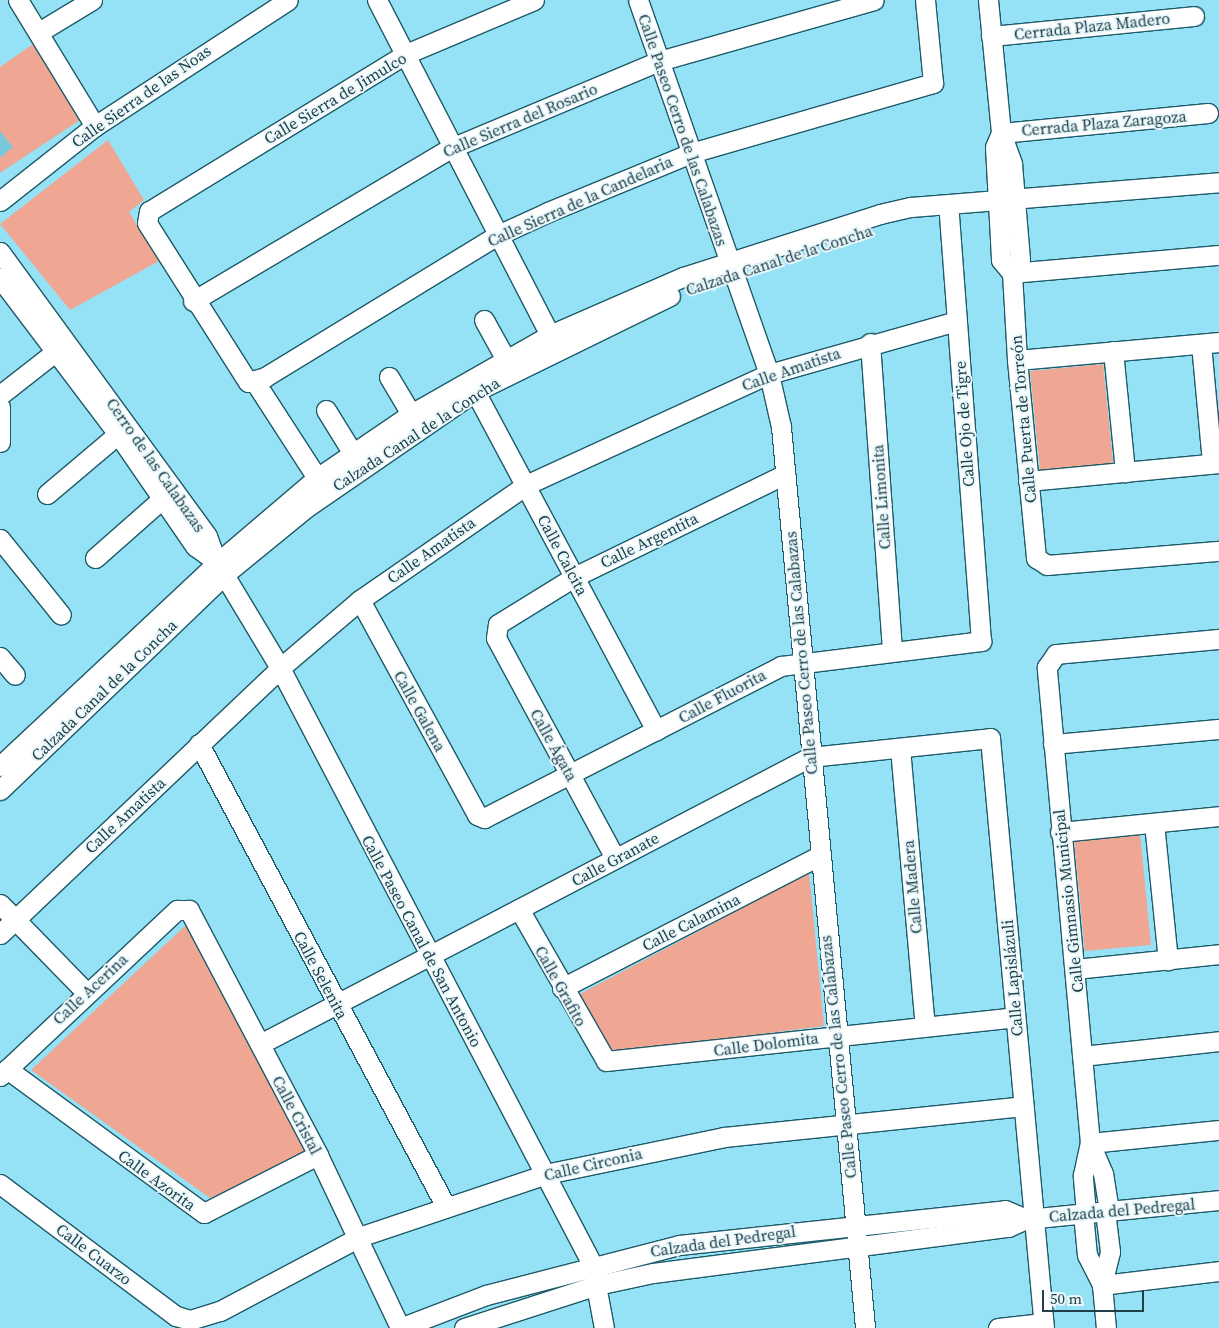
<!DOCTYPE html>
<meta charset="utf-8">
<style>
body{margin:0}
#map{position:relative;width:1219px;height:1328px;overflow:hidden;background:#95e2f7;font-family:"Source Serif 4",serif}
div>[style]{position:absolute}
.green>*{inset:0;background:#efa793}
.building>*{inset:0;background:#7ac7db}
.roads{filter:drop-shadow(1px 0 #1e5a69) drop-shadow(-1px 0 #1e5a69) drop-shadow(0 1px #1e5a69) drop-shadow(0 -1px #1e5a69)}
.minor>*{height:19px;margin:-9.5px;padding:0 9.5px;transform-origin:9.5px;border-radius:9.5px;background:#fff}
span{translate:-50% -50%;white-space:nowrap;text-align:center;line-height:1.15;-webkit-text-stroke:4px #eaf8fc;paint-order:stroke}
.street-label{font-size:16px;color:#204049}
.scale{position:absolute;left:1042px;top:1290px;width:102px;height:22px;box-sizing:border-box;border:2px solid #204049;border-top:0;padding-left:6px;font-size:15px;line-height:18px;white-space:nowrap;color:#204049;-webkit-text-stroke:4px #eaf8fc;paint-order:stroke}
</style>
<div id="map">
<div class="green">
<div style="clip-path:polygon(36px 42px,83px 118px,0 173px,0 67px)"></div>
<div style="clip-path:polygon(108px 140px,144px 200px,129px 212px,159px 261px,70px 310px,0 224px)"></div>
<div style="clip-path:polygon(1103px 364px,1113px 463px,1040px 470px,1030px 371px)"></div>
<div style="clip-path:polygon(1140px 833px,1151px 945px,1085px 951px,1074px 840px)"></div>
<div style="clip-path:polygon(809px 873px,824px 1026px,609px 1054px,578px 995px)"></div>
<div style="clip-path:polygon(186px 925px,308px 1156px,210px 1198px,31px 1070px)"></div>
</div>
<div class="building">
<div style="clip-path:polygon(0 131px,13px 147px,0 158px)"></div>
</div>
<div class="roads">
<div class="minor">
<div style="left:18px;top:0;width:148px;rotate:58.6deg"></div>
<div style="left:377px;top:0;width:377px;rotate:62.7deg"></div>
<div style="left:534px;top:0;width:141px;rotate:157.1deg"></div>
<div style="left:404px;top:55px;width:299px;rotate:148.5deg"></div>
<div style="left:149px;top:211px;width:12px;rotate:99deg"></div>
<div style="left:147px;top:223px;width:188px;rotate:57.6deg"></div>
<div style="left:248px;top:382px;width:18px;rotate:-16deg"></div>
<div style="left:265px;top:377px;width:273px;rotate:-31.4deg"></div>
<div style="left:498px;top:235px;width:55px;rotate:-24.7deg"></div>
<div style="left:548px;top:212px;width:155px;rotate:-22.4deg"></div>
<div style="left:691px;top:153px;width:252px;rotate:-16.1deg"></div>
<div style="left:933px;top:83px;width:83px;rotate:-95.5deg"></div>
<div style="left:638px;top:0;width:396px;rotate:70.7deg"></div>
<div style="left:769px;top:374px;width:54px;rotate:77.2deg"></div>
<div style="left:781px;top:427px;width:905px;rotate:84.67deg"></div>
<div style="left:988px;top:0;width:134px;rotate:84.4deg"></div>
<div style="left:1001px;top:133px;width:33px;rotate:70deg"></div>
<div style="left:1012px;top:164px;width:95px;rotate:85.2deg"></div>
<div style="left:1020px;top:259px;width:16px;rotate:120deg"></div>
<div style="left:1012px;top:273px;width:87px;rotate:86.7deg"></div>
<div style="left:1017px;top:360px;width:199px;rotate:84.5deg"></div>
<div style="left:1036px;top:558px;width:13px;rotate:32deg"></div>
<div style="left:1047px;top:565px;width:173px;rotate:-4.7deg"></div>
<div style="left:39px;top:32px;width:62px;rotate:-31.1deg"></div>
<div style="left:991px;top:36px;width:204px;rotate:-5.6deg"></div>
<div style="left:1001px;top:133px;width:208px;rotate:-5.5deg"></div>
<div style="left:1001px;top:133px;width:15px;rotate:113deg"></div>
<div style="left:995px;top:147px;width:93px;rotate:86.9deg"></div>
<div style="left:1000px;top:240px;width:20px;rotate:87deg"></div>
<div style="left:1001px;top:260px;width:17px;rotate:50deg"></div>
<div style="left:0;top:201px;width:121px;rotate:-38.3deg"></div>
<div style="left:95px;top:126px;width:230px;rotate:-33.1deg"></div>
<div style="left:0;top:252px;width:351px;rotate:53.9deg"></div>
<div style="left:207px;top:536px;width:29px;rotate:70deg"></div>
<div style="left:217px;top:563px;width:122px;rotate:59deg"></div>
<div style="left:280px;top:668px;width:673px;rotate:62.37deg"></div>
<div style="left:592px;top:1264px;width:65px;rotate:79.4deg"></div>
<div style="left:1012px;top:273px;width:207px;rotate:-5deg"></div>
<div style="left:0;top:278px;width:196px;rotate:52.9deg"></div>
<div style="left:118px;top:434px;width:136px;rotate:55.5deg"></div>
<div style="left:195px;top:546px;width:27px;rotate:36deg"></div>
<div style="left:193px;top:301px;width:300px;rotate:-30.7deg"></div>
<div style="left:451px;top:148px;width:225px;rotate:-22.7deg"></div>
<div style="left:659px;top:61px;width:223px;rotate:-15.8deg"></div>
<div style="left:484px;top:320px;width:43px;rotate:61.1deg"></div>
<div style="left:870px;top:343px;width:309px;rotate:85.9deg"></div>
<div style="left:1201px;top:344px;width:120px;rotate:84.7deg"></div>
<div style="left:1113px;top:351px;width:122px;rotate:84.3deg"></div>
<div style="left:1017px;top:360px;width:203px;rotate:-5.1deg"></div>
<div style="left:389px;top:377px;width:43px;rotate:59.3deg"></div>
<div style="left:255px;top:382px;width:114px;rotate:57.1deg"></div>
<div style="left:470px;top:382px;width:395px;rotate:61.9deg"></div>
<div style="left:0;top:395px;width:81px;rotate:-38deg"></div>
<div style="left:0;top:407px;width:35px;rotate:90deg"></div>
<div style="left:326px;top:410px;width:49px;rotate:58.2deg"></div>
<div style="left:1028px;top:481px;width:192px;rotate:-5.4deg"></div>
<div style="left:47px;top:494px;width:93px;rotate:-40.2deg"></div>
<div style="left:0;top:539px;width:97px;rotate:51.2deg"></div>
<div style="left:95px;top:558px;width:89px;rotate:-41.4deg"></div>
<div style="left:360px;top:600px;width:245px;rotate:61.4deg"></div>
<div style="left:477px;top:815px;width:8px;rotate:23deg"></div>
<div style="left:484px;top:818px;width:334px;rotate:-27.1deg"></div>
<div style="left:781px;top:666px;width:202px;rotate:-7.1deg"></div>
<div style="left:981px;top:641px;width:436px;rotate:-94.3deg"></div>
<div style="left:0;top:657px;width:23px;rotate:50deg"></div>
<div style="left:199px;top:744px;width:523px;rotate:61.91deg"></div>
<div style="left:1053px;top:744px;width:167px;rotate:-5.2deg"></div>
<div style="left:900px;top:748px;width:279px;rotate:84.9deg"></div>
<div style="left:0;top:766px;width:297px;rotate:-43.1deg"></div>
<div style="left:217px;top:563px;width:131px;rotate:-40.4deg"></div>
<div style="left:317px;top:478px;width:114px;rotate:-34.2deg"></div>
<div style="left:411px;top:414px;width:160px;rotate:-29.6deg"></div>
<div style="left:550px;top:335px;width:145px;rotate:-23.6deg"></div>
<div style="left:683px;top:277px;width:207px;rotate:-17.7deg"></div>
<div style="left:880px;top:214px;width:32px;rotate:-13deg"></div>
<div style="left:911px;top:207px;width:309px;rotate:-4.6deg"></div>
<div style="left:0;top:790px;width:312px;rotate:-43.8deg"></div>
<div style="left:225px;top:574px;width:106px;rotate:-39.3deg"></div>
<div style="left:307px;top:507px;width:205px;rotate:-34.5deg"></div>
<div style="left:476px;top:391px;width:216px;rotate:-26.1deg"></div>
<div style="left:1154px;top:823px;width:138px;rotate:84.2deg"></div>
<div style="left:1060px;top:832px;width:160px;rotate:-5.7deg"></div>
<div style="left:615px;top:858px;width:250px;rotate:-118.4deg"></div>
<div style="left:496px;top:638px;width:14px;rotate:-82deg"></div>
<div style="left:498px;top:624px;width:89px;rotate:-31.7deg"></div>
<div style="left:574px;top:577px;width:235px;rotate:-26deg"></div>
<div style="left:0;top:904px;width:123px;rotate:45.7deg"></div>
<div style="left:519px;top:909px;width:175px;rotate:60.2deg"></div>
<div style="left:606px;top:1061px;width:411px;rotate:-6.1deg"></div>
<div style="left:0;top:934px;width:386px;rotate:-43.5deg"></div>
<div style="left:280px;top:668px;width:105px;rotate:-40.4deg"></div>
<div style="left:360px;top:600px;width:202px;rotate:-34.7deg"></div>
<div style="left:526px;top:485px;width:267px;rotate:-24.6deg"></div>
<div style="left:769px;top:374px;width:194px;rotate:-15.8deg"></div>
<div style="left:1075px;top:969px;width:145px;rotate:-5.9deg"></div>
<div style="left:562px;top:988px;width:289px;rotate:-27.2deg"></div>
<div style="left:260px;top:1044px;width:620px;rotate:-27.56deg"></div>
<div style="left:810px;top:757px;width:181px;rotate:-6deg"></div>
<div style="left:990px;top:738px;width:592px;rotate:84.77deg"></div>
<div style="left:1082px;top:1056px;width:138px;rotate:-6.2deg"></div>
<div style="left:7px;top:1069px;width:244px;rotate:36.2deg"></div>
<div style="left:204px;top:1213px;width:128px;rotate:-27deg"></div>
<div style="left:0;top:1076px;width:243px;rotate:-43.2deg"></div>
<div style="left:177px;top:910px;width:12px"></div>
<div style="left:189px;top:910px;width:277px;rotate:62.2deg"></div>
<div style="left:318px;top:1155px;width:191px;rotate:64.6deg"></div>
<div style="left:1090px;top:1143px;width:130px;rotate:-5.8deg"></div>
<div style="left:1090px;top:1143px;width:33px;rotate:67deg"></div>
<div style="left:1103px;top:1173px;width:38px;rotate:81deg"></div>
<div style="left:0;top:1184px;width:220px;rotate:36.9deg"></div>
<div style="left:176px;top:1316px;width:15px;rotate:16deg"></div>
<div style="left:190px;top:1320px;width:31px;rotate:-17deg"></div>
<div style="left:220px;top:1311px;width:157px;rotate:-28deg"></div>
<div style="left:359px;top:1237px;width:197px;rotate:-18.6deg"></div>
<div style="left:546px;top:1174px;width:182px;rotate:-11.7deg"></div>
<div style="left:724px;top:1137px;width:301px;rotate:-5.9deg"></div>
<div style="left:1105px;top:1211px;width:41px;rotate:83deg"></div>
<div style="left:1110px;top:1252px;width:34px;rotate:104deg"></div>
<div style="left:1102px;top:1285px;width:43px;rotate:84.7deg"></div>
<div style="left:1083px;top:1213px;width:42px;rotate:84.6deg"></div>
<div style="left:1087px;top:1255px;width:34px;rotate:63deg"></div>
<div style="left:1086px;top:1213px;width:38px;rotate:-95deg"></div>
<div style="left:1083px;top:1175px;width:33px;rotate:-78deg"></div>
<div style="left:1090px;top:1143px;width:478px;rotate:-95.2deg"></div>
<div style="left:1047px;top:667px;width:16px;rotate:-55deg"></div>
<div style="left:1056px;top:654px;width:164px;rotate:-5.3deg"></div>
<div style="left:1102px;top:1285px;width:118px;rotate:-6.8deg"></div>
<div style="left:400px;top:1328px;width:92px;rotate:-21deg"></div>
<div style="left:486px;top:1295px;width:199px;rotate:-14.5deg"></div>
<div style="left:679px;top:1245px;width:328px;rotate:-6.1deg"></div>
<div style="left:1005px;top:1210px;width:23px;rotate:23deg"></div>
<div style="left:464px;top:1328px;width:140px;rotate:-17.9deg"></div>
<div style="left:597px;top:1285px;width:57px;rotate:-12.1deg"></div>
<div style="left:653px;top:1273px;width:358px;rotate:-7.4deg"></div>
<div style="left:1008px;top:1227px;width:20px;rotate:-24deg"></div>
<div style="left:1026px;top:1219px;width:194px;rotate:-5.6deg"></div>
<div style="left:998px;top:1328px;width:45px;rotate:-6.3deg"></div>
</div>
</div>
<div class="street-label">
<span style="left:1092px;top:26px;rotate:-6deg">Cerrada Plaza Madero</span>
<span style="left:141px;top:96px;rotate:-35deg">Calle Sierra de las Noas</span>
<span style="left:335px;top:98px;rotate:-31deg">Calle Sierra de Jimulco</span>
<span style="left:520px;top:120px;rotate:-23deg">Calle Sierra del Rosario</span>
<span style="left:1104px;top:123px;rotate:-5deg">Cerrada Plaza Zaragoza</span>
<span style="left:683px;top:130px;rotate:71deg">Calle Paseo Cerro de las Calabazas</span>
<span style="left:580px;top:201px;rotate:-24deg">Calle Sierra de la Candelaria</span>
<span style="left:779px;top:260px;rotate:-18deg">Calzada Canal de la Concha</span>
<span style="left:791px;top:369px;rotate:-19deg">Calle Amatista</span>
<span style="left:1023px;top:419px;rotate:-95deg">Calle Puerta de Torreón</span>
<span style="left:964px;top:424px;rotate:-94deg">Calle Ojo de Tigre</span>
<span style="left:416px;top:434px;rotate:-33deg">Calzada Canal de la Concha</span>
<span style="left:156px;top:465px;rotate:55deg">Cerro de las Calabazas</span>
<span style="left:881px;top:497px;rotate:-94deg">Calle Limonita</span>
<span style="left:649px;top:540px;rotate:-26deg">Calle Argentita</span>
<span style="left:431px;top:550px;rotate:-35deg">Calle Amatista</span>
<span style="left:563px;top:555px;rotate:62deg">Calle Calcita</span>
<span style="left:801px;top:653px;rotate:-95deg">Calle Paseo Cerro de las Calabazas</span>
<span style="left:104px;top:690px;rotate:-44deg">Calzada Canal de la Concha</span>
<span style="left:722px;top:696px;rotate:-28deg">Calle Fluorita</span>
<span style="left:420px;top:711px;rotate:61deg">Calle Galena</span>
<span style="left:554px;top:745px;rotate:61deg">Calle Ágata</span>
<span style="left:125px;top:815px;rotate:-43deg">Calle Amatista</span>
<span style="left:615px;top:859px;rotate:-28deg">Calle Granate</span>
<span style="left:912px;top:887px;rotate:-95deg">Calle Madera</span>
<span style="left:1068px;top:901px;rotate:-96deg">Calle Gimnasio Municipal</span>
<span style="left:691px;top:922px;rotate:-27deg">Calle Calamina</span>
<span style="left:422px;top:941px;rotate:62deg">Calle Paseo Canal de San Antonio</span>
<span style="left:321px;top:975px;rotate:62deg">Calle Selenita</span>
<span style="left:1012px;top:978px;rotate:-95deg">Calle Lapislázuli</span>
<span style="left:561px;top:986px;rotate:61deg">Calle Grafito</span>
<span style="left:90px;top:989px;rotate:-43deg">Calle Acerina</span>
<span style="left:766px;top:1044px;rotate:-7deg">Calle Dolomita</span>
<span style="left:838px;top:1057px;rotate:-96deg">Calle Paseo Cerro de las Calabazas</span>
<span style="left:297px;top:1115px;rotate:62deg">Calle Cristal</span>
<span style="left:593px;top:1164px;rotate:-13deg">Calle Circonia</span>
<span style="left:157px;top:1180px;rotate:36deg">Calle Azorita</span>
<span style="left:1122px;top:1210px;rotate:-5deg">Calzada del Pedregal</span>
<span style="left:723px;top:1241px;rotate:-8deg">Calzada del Pedregal</span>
<span style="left:94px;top:1254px;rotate:37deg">Calle Cuarzo</span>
</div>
<div class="scale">50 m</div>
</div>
